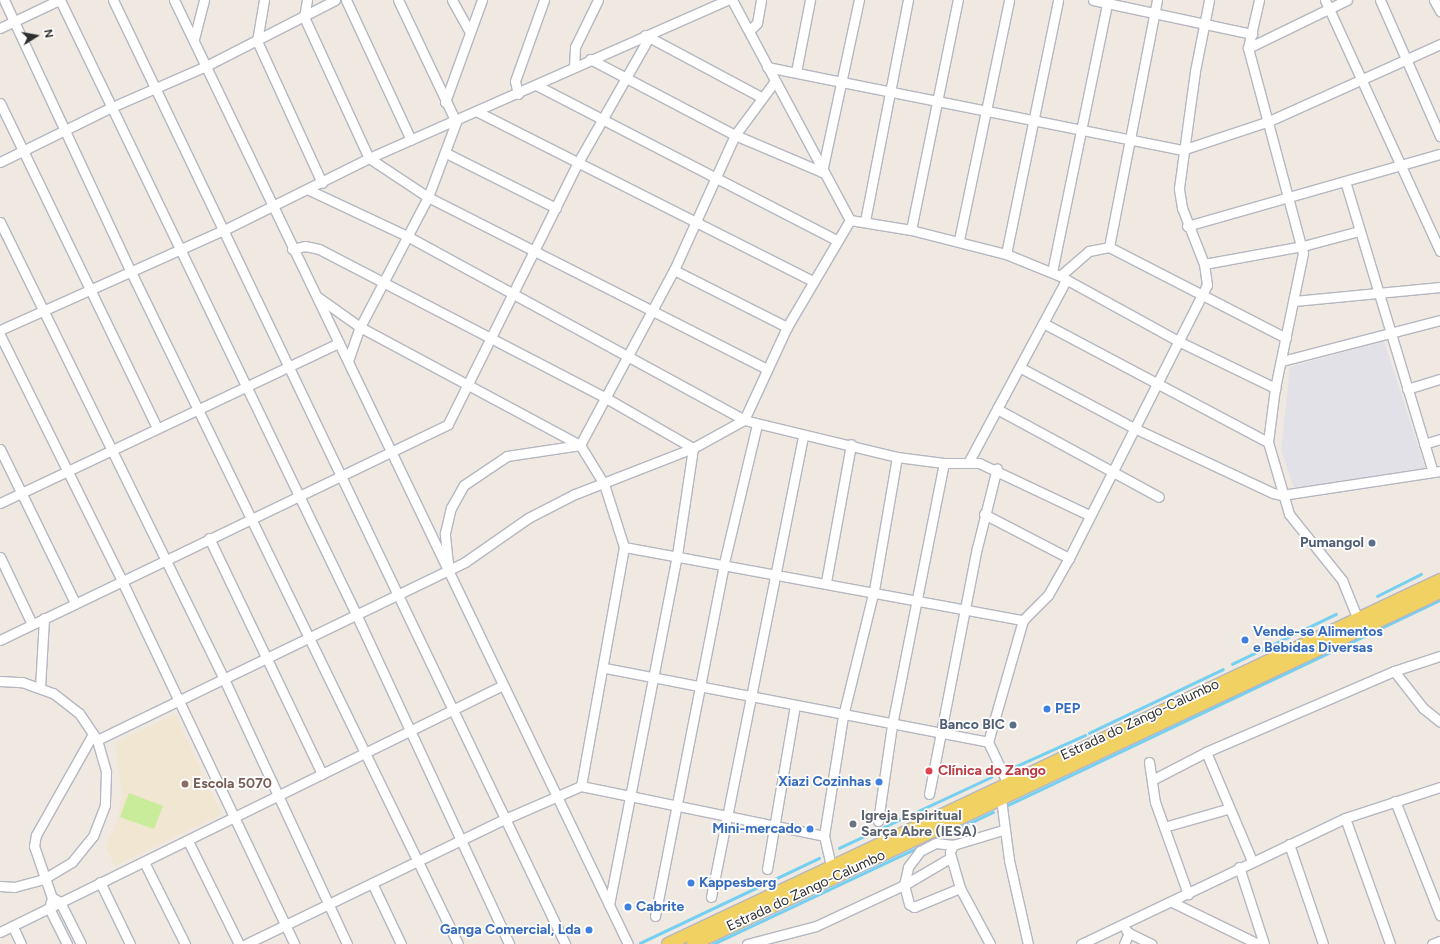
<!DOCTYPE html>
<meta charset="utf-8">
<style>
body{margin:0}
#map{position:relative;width:1440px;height:944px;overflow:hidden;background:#efe9e1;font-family:Figtree,sans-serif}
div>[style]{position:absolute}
.industrial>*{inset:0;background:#e3e1e8}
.education>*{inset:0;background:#f0e6d1}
.pitch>*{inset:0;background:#c9ec9a}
.stream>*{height:2.5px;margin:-1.25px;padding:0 1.25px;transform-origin:1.25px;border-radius:1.25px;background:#75cff0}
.roads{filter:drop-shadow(1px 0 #b4b7c1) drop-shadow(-1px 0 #b4b7c1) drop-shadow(0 1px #b4b7c1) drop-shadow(0 -1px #b4b7c1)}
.minor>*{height:9px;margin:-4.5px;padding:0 4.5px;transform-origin:4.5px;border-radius:4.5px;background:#fff}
.major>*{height:12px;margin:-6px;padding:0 6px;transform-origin:6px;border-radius:6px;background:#f2d163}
.dots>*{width:11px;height:11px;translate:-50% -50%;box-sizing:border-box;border:2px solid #fff;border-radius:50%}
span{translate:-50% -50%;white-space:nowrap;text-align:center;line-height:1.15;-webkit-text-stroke:3.5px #fff;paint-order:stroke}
.service-label{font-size:14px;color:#4e5e75;font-weight:700}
.right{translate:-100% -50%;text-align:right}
.shop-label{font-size:14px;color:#366cbe;font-weight:700}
.left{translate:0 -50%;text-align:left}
.street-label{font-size:14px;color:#2e2e2e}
.health-label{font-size:14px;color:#be3a42;font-weight:700}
.education-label{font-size:14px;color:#785e54;font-weight:700}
.worship-label{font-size:14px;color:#5b616d;font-weight:700}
.north{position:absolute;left:16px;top:16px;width:40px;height:40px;-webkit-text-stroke:3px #fff;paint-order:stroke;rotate:79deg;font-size:11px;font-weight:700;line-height:16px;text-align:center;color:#2e2e2e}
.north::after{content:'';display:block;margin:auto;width:14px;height:18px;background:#2e2e2e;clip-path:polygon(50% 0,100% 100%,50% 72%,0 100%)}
</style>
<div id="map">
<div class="industrial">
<div style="clip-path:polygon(1384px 341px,1426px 470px,1294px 489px,1281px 450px,1290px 367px)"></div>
</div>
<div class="education">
<div style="clip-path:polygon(175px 714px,222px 814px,115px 866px,106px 847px,117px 821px,122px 795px,115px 743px)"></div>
</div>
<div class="pitch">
<div style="clip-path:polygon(129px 793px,163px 806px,154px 829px,120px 817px)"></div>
</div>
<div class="stream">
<div style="left:1377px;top:596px;width:49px;rotate:-26.6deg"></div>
<div style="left:1232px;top:664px;width:115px;rotate:-25.7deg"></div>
<div style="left:1089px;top:733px;width:148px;rotate:-25.5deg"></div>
<div style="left:1012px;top:768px;width:80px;rotate:-24.3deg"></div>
<div style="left:1008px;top:805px;width:478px;rotate:-25.4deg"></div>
<div style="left:934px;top:840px;width:65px;rotate:-25.4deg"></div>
<div style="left:839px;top:848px;width:168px;rotate:-25deg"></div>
<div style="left:640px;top:943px;width:198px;rotate:-25.4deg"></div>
<div style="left:713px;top:944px;width:228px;rotate:-25.2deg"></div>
</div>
<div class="roads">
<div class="minor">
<div style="left:4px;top:0;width:300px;rotate:65deg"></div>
<div style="left:131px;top:272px;width:747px;rotate:64.05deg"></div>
<div style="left:60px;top:0;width:682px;rotate:64.26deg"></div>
<div style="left:356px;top:614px;width:364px;rotate:65.1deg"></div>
<div style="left:113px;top:0;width:1047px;rotate:64.41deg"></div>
<div style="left:174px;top:0;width:1047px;rotate:64.32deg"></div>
<div style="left:264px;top:0;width:42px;rotate:99.7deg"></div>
<div style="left:257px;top:41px;width:156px;rotate:65.4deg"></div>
<div style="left:307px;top:0;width:17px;rotate:100deg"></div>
<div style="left:304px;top:17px;width:155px;rotate:65.3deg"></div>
<div style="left:369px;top:158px;width:71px;rotate:33.5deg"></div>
<div style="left:428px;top:197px;width:380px;rotate:26.9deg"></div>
<div style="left:346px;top:0;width:154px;rotate:65.1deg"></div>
<div style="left:452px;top:0;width:35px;rotate:61deg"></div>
<div style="left:732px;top:0;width:250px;rotate:61.8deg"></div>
<div style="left:1093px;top:0;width:163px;rotate:12.1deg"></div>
<div style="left:1259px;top:0;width:49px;rotate:102.9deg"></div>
<div style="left:1248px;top:48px;width:212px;rotate:75deg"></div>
<div style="left:1303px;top:253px;width:138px;rotate:101.7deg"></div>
<div style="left:1275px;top:388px;width:54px;rotate:97.4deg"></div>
<div style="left:1268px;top:442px;width:75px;rotate:73.7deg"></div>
<div style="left:1289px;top:514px;width:85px;rotate:51.2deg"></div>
<div style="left:1342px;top:580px;width:40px;rotate:68deg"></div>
<div style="left:1325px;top:0;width:276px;rotate:65.4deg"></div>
<div style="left:1380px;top:0;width:149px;rotate:66.2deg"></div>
<div style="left:1434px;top:0;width:13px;rotate:61deg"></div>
<div style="left:0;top:28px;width:65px;rotate:-25.4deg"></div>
<div style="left:749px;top:31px;width:11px;rotate:-45deg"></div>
<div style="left:757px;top:23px;width:23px;rotate:-80deg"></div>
<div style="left:645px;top:35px;width:132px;rotate:28.1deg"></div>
<div style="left:194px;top:39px;width:40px;rotate:-75.6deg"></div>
<div style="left:1248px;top:48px;width:110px;rotate:-25.9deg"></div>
<div style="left:590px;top:59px;width:164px;rotate:27.7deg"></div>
<div style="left:735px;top:135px;width:95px;rotate:23deg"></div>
<div style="left:822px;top:172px;width:176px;rotate:-77.9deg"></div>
<div style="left:574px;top:67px;width:20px;rotate:-87deg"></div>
<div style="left:575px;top:47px;width:52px;rotate:-63.9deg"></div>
<div style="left:767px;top:67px;width:423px;rotate:11.3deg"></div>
<div style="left:1182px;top:150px;width:92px;rotate:-18.4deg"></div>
<div style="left:1269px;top:121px;width:188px;rotate:-24.2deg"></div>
<div style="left:796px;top:72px;width:73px;rotate:-79deg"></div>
<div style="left:536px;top:85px;width:338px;rotate:27.3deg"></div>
<div style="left:518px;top:94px;width:13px;rotate:-103deg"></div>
<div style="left:515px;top:81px;width:86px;rotate:-70.3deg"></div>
<div style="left:445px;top:102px;width:109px;rotate:-70.1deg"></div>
<div style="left:0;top:103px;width:361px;rotate:64.2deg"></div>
<div style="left:478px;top:112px;width:375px;rotate:26.8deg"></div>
<div style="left:446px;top:153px;width:123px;rotate:26.6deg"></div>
<div style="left:0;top:162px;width:125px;rotate:-26.2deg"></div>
<div style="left:112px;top:107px;width:103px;rotate:-23.6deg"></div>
<div style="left:206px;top:66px;width:145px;rotate:-27.1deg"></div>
<div style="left:1345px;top:181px;width:304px;rotate:73.2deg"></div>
<div style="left:309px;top:190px;width:108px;rotate:25.1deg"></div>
<div style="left:407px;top:236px;width:384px;rotate:28.6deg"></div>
<div style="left:744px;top:420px;width:157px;rotate:13.6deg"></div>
<div style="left:897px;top:457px;width:47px;rotate:7.3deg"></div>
<div style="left:944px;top:463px;width:35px"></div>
<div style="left:979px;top:463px;width:122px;rotate:25.3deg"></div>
<div style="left:850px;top:220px;width:62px;rotate:9.3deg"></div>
<div style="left:911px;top:230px;width:98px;rotate:14.2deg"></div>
<div style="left:1006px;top:254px;width:58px;rotate:22.2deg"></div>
<div style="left:1060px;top:276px;width:137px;rotate:28.8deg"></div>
<div style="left:1180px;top:342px;width:106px;rotate:25.8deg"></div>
<div style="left:865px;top:221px;width:225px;rotate:-79deg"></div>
<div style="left:0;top:222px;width:509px;rotate:63.89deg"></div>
<div style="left:224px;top:679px;width:292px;rotate:65.1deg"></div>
<div style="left:1187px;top:226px;width:263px;rotate:-15.9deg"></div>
<div style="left:911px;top:230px;width:235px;rotate:-78.5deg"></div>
<div style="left:959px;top:240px;width:245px;rotate:-78.2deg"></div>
<div style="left:1109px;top:247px;width:252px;rotate:-79deg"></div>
<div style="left:292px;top:249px;width:13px;rotate:-13deg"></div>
<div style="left:305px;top:246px;width:14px;rotate:12deg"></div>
<div style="left:319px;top:249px;width:323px;rotate:27.4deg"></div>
<div style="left:606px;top:398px;width:100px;rotate:29.9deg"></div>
<div style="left:693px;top:448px;width:108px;rotate:98.5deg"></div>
<div style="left:677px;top:555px;width:356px;rotate:101deg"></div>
<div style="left:1006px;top:254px;width:259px;rotate:-78.4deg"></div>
<div style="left:1204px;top:264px;width:101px;rotate:-10.3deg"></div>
<div style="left:1303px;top:246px;width:58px;rotate:-15deg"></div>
<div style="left:674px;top:270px;width:127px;rotate:26.8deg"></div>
<div style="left:1052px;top:272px;width:278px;rotate:-78.4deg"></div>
<div style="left:1060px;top:276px;width:38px;rotate:-41deg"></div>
<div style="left:1089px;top:251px;width:20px;rotate:-11deg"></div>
<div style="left:1109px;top:247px;width:199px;rotate:27.2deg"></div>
<div style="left:1294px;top:301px;width:147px;rotate:-5.5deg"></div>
<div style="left:1045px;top:324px;width:252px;rotate:27.9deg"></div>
<div style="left:0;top:330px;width:245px;rotate:-24.1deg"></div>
<div style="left:224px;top:230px;width:162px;rotate:-26.4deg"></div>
<div style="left:369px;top:158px;width:392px;rotate:-23.8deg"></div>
<div style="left:0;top:335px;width:275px;rotate:63.6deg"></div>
<div style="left:122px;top:581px;width:402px;rotate:64.6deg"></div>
<div style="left:348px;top:361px;width:36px;rotate:-71deg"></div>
<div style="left:360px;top:327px;width:147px;rotate:-62.4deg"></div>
<div style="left:428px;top:197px;width:80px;rotate:-69.5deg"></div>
<div style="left:456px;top:122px;width:135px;rotate:-115.4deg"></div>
<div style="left:1282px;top:361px;width:163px;rotate:-14.5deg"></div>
<div style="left:1021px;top:368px;width:128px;rotate:28deg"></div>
<div style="left:1134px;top:428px;width:153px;rotate:25.1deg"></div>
<div style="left:1273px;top:493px;width:9px;rotate:13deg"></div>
<div style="left:1282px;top:495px;width:160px;rotate:-8.6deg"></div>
<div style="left:1407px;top:389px;width:34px;rotate:-17deg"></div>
<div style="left:997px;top:409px;width:184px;rotate:28.5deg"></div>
<div style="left:1424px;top:444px;width:17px;rotate:-17deg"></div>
<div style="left:0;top:449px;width:171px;rotate:64deg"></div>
<div style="left:968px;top:463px;width:208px;rotate:-61.8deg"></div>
<div style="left:0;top:503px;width:375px;rotate:-25.3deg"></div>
<div style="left:984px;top:514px;width:96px;rotate:27.4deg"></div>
<div style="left:209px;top:538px;width:262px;rotate:64.4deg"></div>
<div style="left:624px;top:547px;width:406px;rotate:10.4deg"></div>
<div style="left:0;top:557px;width:74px;rotate:64.5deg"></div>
<div style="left:448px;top:564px;width:31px;rotate:-96deg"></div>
<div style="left:445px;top:533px;width:26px;rotate:-77deg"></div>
<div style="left:451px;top:508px;width:26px;rotate:-61deg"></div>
<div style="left:464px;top:485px;width:52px;rotate:-34deg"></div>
<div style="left:507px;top:456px;width:74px;rotate:-8.6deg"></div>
<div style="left:580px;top:445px;width:199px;rotate:-61.8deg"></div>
<div style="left:674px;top:270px;width:148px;rotate:-65.7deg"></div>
<div style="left:735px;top:135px;width:67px;rotate:-53.5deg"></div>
<div style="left:826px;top:582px;width:140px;rotate:-79.7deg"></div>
<div style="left:0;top:640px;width:497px;rotate:-25.7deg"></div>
<div style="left:448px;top:424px;width:290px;rotate:-63.6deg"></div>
<div style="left:577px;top:164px;width:146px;rotate:-60.4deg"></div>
<div style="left:605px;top:668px;width:390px;rotate:10.9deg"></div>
<div style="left:1394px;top:671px;width:47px;rotate:51.9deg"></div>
<div style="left:1423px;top:708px;width:22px;rotate:39deg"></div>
<div style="left:0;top:681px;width:22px;rotate:3deg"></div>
<div style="left:22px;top:682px;width:33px;rotate:20deg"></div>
<div style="left:53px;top:693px;width:33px;rotate:38deg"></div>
<div style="left:79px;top:713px;width:32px;rotate:56deg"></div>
<div style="left:97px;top:740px;width:33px;rotate:74deg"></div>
<div style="left:106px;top:772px;width:33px;rotate:92deg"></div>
<div style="left:105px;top:805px;width:33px;rotate:111deg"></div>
<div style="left:93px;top:836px;width:33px;rotate:129deg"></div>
<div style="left:72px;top:862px;width:33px;rotate:149deg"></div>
<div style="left:44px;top:879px;width:31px;rotate:165deg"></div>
<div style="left:14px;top:887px;width:14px;rotate:-176deg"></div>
<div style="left:40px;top:688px;width:70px;rotate:-86.7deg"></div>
<div style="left:97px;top:740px;width:409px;rotate:-25.8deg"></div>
<div style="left:465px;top:562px;width:77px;rotate:-34.9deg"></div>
<div style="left:528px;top:518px;width:53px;rotate:-27.1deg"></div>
<div style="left:575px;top:494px;width:127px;rotate:-21.3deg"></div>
<div style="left:693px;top:448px;width:58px;rotate:-28.8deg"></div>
<div style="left:744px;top:420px;width:102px;rotate:-65.2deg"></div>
<div style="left:787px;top:327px;width:124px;rotate:-59.5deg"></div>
<div style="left:1206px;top:752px;width:205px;rotate:-23.3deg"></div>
<div style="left:1394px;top:671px;width:48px;rotate:-18.1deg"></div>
<div style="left:1149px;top:762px;width:40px;rotate:81.5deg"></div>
<div style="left:1155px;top:802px;width:98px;rotate:70.3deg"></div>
<div style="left:1152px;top:780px;width:61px;rotate:-27.4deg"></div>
<div style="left:1206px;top:752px;width:118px;rotate:67.1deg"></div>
<div style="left:1007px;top:782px;width:44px;rotate:-115.4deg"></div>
<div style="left:988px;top:742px;width:127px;rotate:-74deg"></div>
<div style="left:1023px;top:620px;width:35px;rotate:-45deg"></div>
<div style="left:1048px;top:595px;width:43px;rotate:-60.4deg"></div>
<div style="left:1069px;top:558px;width:306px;rotate:-63.2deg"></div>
<div style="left:1207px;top:285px;width:21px;rotate:-98deg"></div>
<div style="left:1204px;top:264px;width:60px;rotate:-111.4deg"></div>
<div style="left:1182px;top:208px;width:20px;rotate:-99deg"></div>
<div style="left:1179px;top:188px;width:118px;rotate:-82.2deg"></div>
<div style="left:1195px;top:71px;width:72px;rotate:-78.8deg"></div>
<div style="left:581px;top:786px;width:248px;rotate:11.6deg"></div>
<div style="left:929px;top:794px;width:251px;rotate:-79deg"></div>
<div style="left:977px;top:548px;width:82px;rotate:-76deg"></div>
<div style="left:1001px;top:799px;width:62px;rotate:82.5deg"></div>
<div style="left:1009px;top:860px;width:86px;rotate:77.3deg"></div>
<div style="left:1395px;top:801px;width:123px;rotate:68.5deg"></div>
<div style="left:1345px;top:818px;width:134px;rotate:70.3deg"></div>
<div style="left:878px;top:821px;width:97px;rotate:-81.7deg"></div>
<div style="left:892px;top:725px;width:267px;rotate:-78.8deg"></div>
<div style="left:1164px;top:827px;width:66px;rotate:-15.9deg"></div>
<div style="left:188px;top:841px;width:115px;rotate:63.7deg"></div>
<div style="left:1289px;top:844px;width:106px;rotate:71.2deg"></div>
<div style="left:144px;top:862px;width:92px;rotate:63.4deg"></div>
<div style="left:831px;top:866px;width:31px;rotate:-103deg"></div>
<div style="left:824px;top:836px;width:121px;rotate:-81deg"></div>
<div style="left:843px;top:716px;width:130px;rotate:-76.2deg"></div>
<div style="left:874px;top:590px;width:135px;rotate:-80.2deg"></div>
<div style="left:1239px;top:867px;width:81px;rotate:72deg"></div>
<div style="left:767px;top:869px;width:166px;rotate:-80.3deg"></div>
<div style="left:100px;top:882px;width:69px;rotate:64.2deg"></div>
<div style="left:372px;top:883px;width:68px;rotate:64.6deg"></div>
<div style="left:904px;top:885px;width:18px;rotate:-77deg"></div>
<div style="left:908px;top:867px;width:20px;rotate:-53deg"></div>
<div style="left:920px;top:851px;width:18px;rotate:-27deg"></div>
<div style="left:936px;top:843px;width:17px;rotate:7deg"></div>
<div style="left:904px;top:885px;width:53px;rotate:-30.4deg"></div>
<div style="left:711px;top:897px;width:471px;rotate:-78.7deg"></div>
<div style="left:55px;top:899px;width:6px;rotate:31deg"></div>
<div style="left:60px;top:902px;width:47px;rotate:63.4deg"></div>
<div style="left:1172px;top:902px;width:96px;rotate:26deg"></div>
<div style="left:655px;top:916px;width:360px;rotate:-78.9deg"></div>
<div style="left:724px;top:563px;width:142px;rotate:-76.6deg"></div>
<div style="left:13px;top:927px;width:19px;rotate:65deg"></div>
<div style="left:0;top:932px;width:560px;rotate:-26.15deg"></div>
<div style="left:1129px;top:933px;width:25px;rotate:26deg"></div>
<div style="left:67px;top:944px;width:40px;rotate:-116.6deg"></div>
<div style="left:49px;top:908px;width:10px;rotate:-73deg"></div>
<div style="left:52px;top:898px;width:55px;rotate:-109.1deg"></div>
<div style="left:34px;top:846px;width:11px;rotate:-80deg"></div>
<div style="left:36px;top:835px;width:116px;rotate:-60.6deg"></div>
<div style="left:246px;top:944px;width:288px;rotate:-25.8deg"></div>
<div style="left:505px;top:819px;width:83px;rotate:-23.5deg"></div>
<div style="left:581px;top:786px;width:243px;rotate:-79.8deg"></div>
<div style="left:624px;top:547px;width:66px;rotate:-107.6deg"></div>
<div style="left:604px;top:484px;width:46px;rotate:-121.6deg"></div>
<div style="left:580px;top:445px;width:250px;rotate:-151.8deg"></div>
<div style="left:360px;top:327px;width:50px;rotate:-144.7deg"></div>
<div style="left:747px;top:944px;width:71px;rotate:-14.6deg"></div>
<div style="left:816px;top:926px;width:97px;rotate:-25deg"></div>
<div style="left:904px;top:885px;width:20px;rotate:75deg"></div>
<div style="left:909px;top:904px;width:6px;rotate:31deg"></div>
<div style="left:914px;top:907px;width:50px;rotate:-22.4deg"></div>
<div style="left:990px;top:944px;width:64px;rotate:-118.2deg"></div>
<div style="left:960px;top:888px;width:37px;rotate:-106deg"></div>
<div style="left:950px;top:852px;width:8px;rotate:-67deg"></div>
<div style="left:953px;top:845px;width:52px;rotate:-16.7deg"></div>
<div style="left:1081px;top:944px;width:293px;rotate:-25.5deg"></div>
<div style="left:1345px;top:818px;width:100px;rotate:-18.1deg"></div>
<div style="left:1124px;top:944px;width:12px;rotate:-66deg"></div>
<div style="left:1129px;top:933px;width:4px;rotate:-135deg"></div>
<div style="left:1432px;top:944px;width:9px;rotate:-21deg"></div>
</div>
<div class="major">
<div style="left:668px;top:944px;width:854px;rotate:-25.24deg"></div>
<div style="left:693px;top:944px;width:826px;rotate:-25.23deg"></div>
</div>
</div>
<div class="dots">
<div style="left:1372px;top:543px;background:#5c6f8a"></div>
<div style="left:1245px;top:640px;background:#3f7fe0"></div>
<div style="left:1047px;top:709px;background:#3f7fe0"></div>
<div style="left:1013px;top:725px;background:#5c6f8a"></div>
<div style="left:929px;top:771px;background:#e0444e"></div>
<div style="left:879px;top:782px;background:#3f7fe0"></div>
<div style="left:185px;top:784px;background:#8d6e63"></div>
<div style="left:853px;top:824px;background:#6b7280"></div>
<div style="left:810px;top:829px;background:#3f7fe0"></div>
<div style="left:691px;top:883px;background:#3f7fe0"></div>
<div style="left:628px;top:907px;background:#3f7fe0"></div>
<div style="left:589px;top:930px;background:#3f7fe0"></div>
</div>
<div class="service-label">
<span class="right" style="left:1364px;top:543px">Pumangol</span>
<span class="right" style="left:1005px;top:725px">Banco BIC</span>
</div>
<div class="shop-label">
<span class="left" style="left:1253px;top:640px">Vende-se Alimentos<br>e Bebidas Diversas</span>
<span class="left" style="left:1055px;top:709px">PEP</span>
<span class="right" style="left:871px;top:782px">Xiazi Cozinhas</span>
<span class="right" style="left:802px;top:829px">Mini-mercado</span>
<span class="left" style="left:699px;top:883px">Kappesberg</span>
<span class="left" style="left:636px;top:907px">Cabrite</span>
<span class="right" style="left:581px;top:930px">Ganga Comercial, Lda</span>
</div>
<div class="street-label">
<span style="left:1140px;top:720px;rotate:-25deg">Estrada do Zango-Calumbo</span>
<span style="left:806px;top:891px;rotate:-25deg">Estrada do Zango-Calumbo</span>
</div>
<div class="health-label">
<span class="left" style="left:938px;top:771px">Clínica do Zango</span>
</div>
<div class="education-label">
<span class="left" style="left:193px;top:784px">Escola 5070</span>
</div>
<div class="worship-label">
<span class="left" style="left:861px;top:824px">Igreja Espiritual<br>Sarça Abre (IESA)</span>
</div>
<div class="north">N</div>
</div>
